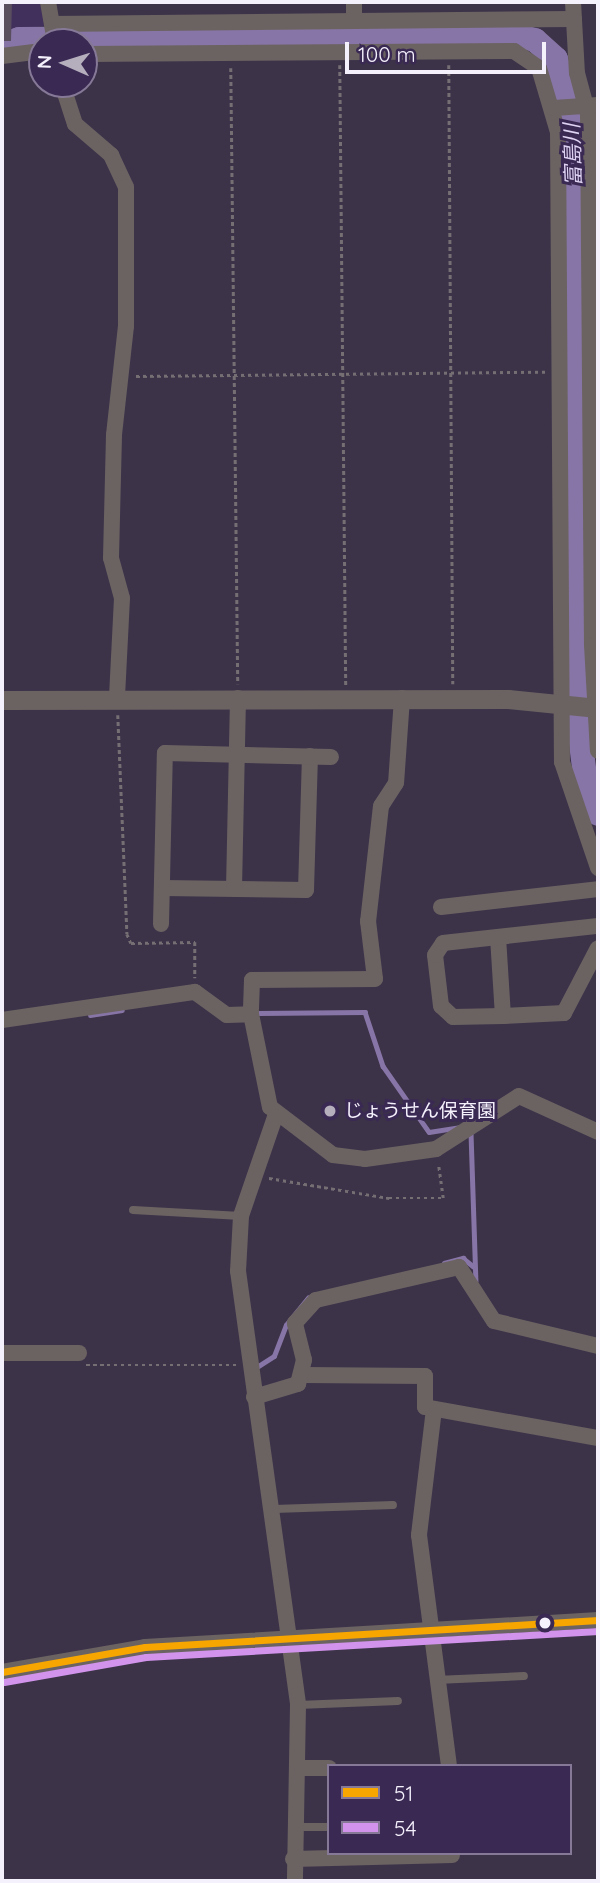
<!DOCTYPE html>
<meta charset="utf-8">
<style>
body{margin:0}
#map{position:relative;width:600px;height:1883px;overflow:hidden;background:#3c3349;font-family:Quicksand,"Noto Sans JP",sans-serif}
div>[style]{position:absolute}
.built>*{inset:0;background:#412f5c}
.stream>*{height:4.5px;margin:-2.25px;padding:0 2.25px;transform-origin:2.25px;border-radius:2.25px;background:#8875a7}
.river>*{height:24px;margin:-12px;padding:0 12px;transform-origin:12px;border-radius:12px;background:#8875a7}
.building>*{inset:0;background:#594e60}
.path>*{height:2.5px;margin-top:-1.25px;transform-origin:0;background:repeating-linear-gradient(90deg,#756e73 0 3.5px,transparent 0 7px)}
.service>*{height:8px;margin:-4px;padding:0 4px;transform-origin:4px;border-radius:4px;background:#6b6362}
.minor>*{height:16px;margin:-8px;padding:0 8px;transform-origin:8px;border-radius:8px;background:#6b6362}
.tertiary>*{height:19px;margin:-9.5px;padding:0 9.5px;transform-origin:9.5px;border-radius:9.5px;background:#6b6362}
.bus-1>*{height:7px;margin:-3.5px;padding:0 3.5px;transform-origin:3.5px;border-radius:3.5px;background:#f7a600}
.bus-2>*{height:7px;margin:-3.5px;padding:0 3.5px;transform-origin:3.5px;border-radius:3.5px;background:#d193ec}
.dots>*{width:19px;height:19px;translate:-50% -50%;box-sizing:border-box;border:4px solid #3a2953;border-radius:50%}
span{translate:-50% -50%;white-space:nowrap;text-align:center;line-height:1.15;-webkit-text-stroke:6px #3a2953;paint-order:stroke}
.poi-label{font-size:19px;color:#f5f1fc}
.left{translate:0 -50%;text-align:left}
.water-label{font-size:21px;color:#ded3f3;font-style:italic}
.frame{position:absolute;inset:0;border:4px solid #f5f1fc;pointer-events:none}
.legend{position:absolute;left:327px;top:1764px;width:245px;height:91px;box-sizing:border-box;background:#3a2953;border:2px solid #857997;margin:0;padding:9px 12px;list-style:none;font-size:21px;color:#f5f1fc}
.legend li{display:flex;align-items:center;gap:14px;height:35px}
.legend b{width:35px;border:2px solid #857997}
.north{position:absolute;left:28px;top:28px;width:70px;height:70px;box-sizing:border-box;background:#3a2953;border:2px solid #857997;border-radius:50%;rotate:273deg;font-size:19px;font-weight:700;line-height:28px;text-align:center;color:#f5f1fc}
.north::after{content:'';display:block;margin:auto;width:24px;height:32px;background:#b4aebd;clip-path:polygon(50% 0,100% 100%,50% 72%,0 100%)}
.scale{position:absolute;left:345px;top:42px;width:201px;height:32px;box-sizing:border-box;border:4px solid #f5f1fc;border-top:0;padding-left:9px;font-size:21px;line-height:24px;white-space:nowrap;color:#f5f1fc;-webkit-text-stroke:5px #3a2953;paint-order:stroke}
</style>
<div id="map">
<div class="built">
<div style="clip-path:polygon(2px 2px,40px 2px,44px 26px,2px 31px)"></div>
</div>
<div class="stream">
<div style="left:258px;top:1013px;width:107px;rotate:-0.5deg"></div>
<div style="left:365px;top:1012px;width:57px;rotate:71.6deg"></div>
<div style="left:383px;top:1066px;width:80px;rotate:55.1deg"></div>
<div style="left:429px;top:1132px;width:37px;rotate:-9deg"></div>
<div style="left:90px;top:1015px;width:32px;rotate:-9deg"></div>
<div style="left:471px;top:1133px;width:148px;rotate:88.1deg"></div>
<div style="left:444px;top:1263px;width:20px;rotate:-15deg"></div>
<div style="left:463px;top:1258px;width:13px;rotate:39deg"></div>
<div style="left:257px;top:1367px;width:20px;rotate:-33deg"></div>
<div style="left:274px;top:1356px;width:33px;rotate:-69deg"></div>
<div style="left:286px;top:1325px;width:35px;rotate:-51deg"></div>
</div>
<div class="river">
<div style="left:2px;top:45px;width:18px;rotate:-19deg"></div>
<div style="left:19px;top:39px;width:498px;rotate:-0.5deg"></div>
<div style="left:517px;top:35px;width:19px;rotate:16deg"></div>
<div style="left:535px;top:40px;width:28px;rotate:42deg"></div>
<div style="left:556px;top:59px;width:67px;rotate:74.5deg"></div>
<div style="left:574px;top:124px;width:603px;rotate:89.52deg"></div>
<div style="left:579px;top:727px;width:57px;rotate:83deg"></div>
<div style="left:586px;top:784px;width:32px;rotate:68deg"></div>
</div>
<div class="building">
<div style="clip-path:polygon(2px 2px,12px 2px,11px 41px,2px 41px)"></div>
</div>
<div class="path">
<div style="left:340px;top:65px;width:620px;rotate:89.45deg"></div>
<div style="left:449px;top:65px;width:619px;rotate:89.63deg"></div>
<div style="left:231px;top:68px;width:616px;rotate:89.35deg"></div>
<div style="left:136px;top:376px;width:409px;rotate:-0.6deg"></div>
<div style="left:118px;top:715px;width:219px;rotate:87.6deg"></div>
<div style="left:127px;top:934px;width:10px;rotate:66deg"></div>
<div style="left:131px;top:943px;width:64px;rotate:-0.9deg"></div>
<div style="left:195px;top:942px;width:36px;rotate:90deg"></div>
<div style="left:269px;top:1178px;width:122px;rotate:9.5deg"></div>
<div style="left:389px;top:1198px;width:54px"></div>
<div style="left:443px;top:1198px;width:34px;rotate:-98deg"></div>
<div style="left:86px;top:1365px;width:151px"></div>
</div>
<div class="service">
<div style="left:133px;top:1210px;width:108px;rotate:3.2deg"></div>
<div style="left:274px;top:1509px;width:119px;rotate:-1.9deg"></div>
<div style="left:436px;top:1680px;width:88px;rotate:-2.6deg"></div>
<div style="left:298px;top:1705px;width:100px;rotate:-2.3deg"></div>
<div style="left:296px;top:1827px;width:33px"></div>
</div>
<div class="minor">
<div style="left:48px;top:2px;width:41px;rotate:80.1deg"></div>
<div style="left:573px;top:2px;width:71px;rotate:86.8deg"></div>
<div style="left:577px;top:73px;width:42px;rotate:75deg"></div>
<div style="left:588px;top:114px;width:531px;rotate:89.57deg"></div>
<div style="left:592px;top:645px;width:106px;rotate:86.8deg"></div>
<div style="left:354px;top:21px;width:19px;rotate:-90deg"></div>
<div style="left:52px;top:24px;width:522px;rotate:-0.55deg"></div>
<div style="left:84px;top:54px;width:430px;rotate:-0.4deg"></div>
<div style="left:514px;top:51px;width:30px;rotate:34deg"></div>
<div style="left:539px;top:68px;width:67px;rotate:73.5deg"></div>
<div style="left:558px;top:132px;width:630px;rotate:89.64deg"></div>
<div style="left:562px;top:762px;width:112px;rotate:71.2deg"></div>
<div style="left:2px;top:56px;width:40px;rotate:-7.1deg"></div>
<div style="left:62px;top:84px;width:42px;rotate:72deg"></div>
<div style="left:75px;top:124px;width:48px;rotate:40.7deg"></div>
<div style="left:111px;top:155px;width:35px;rotate:65deg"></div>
<div style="left:126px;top:187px;width:139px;rotate:90deg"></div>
<div style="left:126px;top:326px;width:110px;rotate:96.3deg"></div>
<div style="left:114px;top:435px;width:123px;rotate:91.4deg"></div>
<div style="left:111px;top:558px;width:41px;rotate:74.6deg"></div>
<div style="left:122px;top:598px;width:100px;rotate:92.9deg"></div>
<div style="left:554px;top:108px;width:44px;rotate:-3.9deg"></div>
<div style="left:402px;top:698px;width:85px;rotate:94deg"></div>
<div style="left:396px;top:783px;width:27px;rotate:123deg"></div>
<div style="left:381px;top:806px;width:116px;rotate:96.4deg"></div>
<div style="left:368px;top:921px;width:58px;rotate:83.1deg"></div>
<div style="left:375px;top:979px;width:123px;rotate:179.5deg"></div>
<div style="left:252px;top:980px;width:34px;rotate:92deg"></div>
<div style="left:251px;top:1014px;width:95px;rotate:78.5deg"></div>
<div style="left:270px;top:1107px;width:79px;rotate:37.3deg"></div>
<div style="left:333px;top:1155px;width:32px;rotate:7deg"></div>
<div style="left:365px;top:1159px;width:72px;rotate:-8deg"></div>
<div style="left:436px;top:1149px;width:98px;rotate:-32.6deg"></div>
<div style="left:519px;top:1096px;width:87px;rotate:24.5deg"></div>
<div style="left:162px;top:888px;width:144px;rotate:0.8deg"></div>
<div style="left:306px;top:890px;width:134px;rotate:-88.3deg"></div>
<div style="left:234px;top:889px;width:191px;rotate:-88.8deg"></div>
<div style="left:441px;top:907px;width:158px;rotate:-6.5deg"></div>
<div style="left:161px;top:924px;width:171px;rotate:-88.7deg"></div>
<div style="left:165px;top:753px;width:166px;rotate:1.4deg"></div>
<div style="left:498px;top:937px;width:79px;rotate:86.4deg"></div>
<div style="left:503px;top:1016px;width:61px;rotate:-2.8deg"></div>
<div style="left:564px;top:1013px;width:73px;rotate:-62.4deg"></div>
<div style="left:503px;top:1016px;width:50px;rotate:178.9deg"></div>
<div style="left:453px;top:1017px;width:16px;rotate:-137deg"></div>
<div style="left:441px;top:1006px;width:51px;rotate:-96.7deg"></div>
<div style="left:435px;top:955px;width:14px;rotate:-56deg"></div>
<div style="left:443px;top:943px;width:156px;rotate:-6.3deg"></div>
<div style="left:2px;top:1020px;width:195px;rotate:-8.3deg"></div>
<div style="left:195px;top:992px;width:39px;rotate:36deg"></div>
<div style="left:227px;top:1015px;width:24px;rotate:-2deg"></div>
<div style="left:275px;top:1117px;width:105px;rotate:109deg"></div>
<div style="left:241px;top:1216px;width:55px;rotate:93.1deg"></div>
<div style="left:238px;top:1271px;width:438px;rotate:82.1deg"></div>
<div style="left:298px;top:1705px;width:176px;rotate:91deg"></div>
<div style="left:2px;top:1353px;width:77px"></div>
<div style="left:304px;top:1375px;width:121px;rotate:0.5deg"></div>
<div style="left:425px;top:1376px;width:31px;rotate:90deg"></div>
<div style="left:425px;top:1407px;width:176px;rotate:10.2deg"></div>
<div style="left:254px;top:1397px;width:46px;rotate:-16.5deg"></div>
<div style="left:298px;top:1384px;width:25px;rotate:-76deg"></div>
<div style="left:304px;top:1360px;width:38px;rotate:-104deg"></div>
<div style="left:295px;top:1323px;width:31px;rotate:-48deg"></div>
<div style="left:316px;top:1300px;width:147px;rotate:-13deg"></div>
<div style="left:459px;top:1267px;width:64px;rotate:57.1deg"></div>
<div style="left:494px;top:1321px;width:107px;rotate:13.5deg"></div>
<div style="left:434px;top:1409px;width:127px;rotate:96.8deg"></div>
<div style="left:419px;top:1535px;width:233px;rotate:82.6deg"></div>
<div style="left:2px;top:1672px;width:145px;rotate:-9.9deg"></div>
<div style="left:145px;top:1647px;width:454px;rotate:-3.4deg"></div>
<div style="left:299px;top:1768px;width:30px"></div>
<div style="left:293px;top:1859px;width:159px;rotate:-1.4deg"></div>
</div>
<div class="tertiary">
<div style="left:2px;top:700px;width:506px;rotate:-0.11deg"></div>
<div style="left:508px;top:699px;width:90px;rotate:5.7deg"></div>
</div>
<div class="bus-1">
<div style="left:2px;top:1672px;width:145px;rotate:-9.9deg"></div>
<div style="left:145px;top:1647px;width:454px;rotate:-3.4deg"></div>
</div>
<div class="bus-2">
<div style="left:4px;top:1682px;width:144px;rotate:-10deg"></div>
<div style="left:146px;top:1657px;width:453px;rotate:-3.3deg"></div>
</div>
<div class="dots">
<div style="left:330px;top:1111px;background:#b4aebd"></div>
<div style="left:545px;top:1623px;background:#f5f1fc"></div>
</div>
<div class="poi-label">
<span class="left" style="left:344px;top:1111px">じょうせん保育園</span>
</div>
<div class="water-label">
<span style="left:572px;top:155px;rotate:-92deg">富島川</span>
</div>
<div class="frame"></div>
<ul class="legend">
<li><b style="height:9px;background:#f7a600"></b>51</li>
<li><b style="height:9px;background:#d193ec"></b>54</li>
</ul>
<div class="north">N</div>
<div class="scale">100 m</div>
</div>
